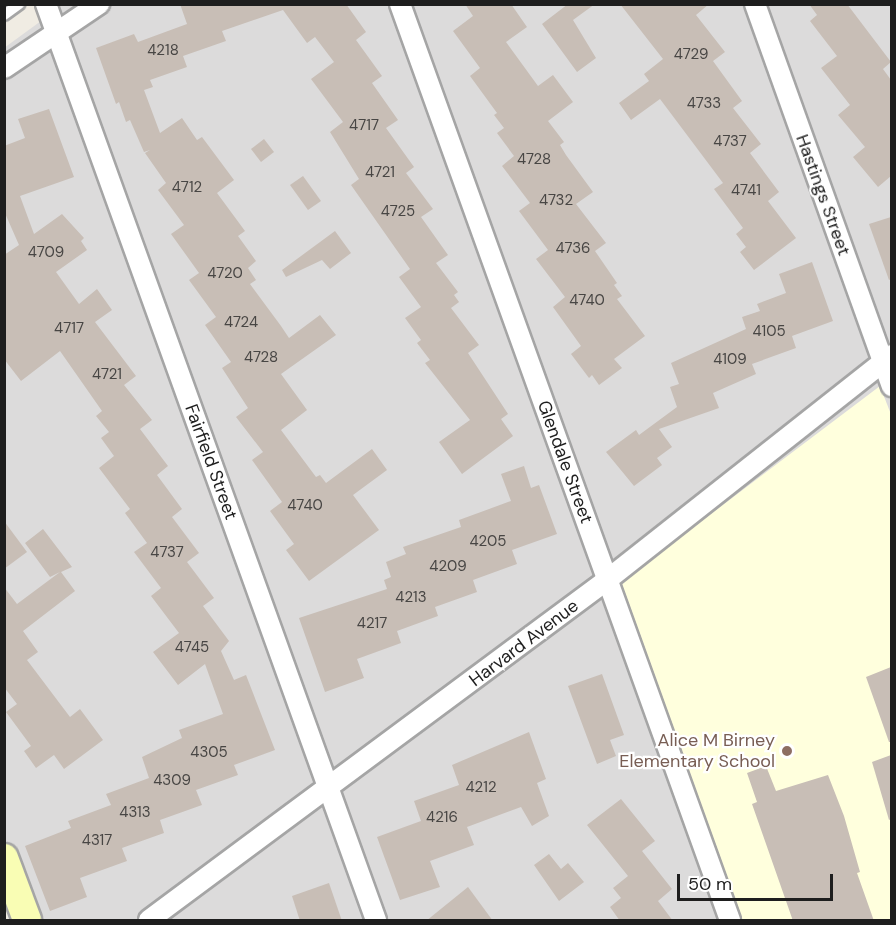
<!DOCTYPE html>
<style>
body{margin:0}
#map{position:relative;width:896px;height:925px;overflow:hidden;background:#f0ece3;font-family:"DM Sans",sans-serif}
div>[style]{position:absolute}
.residential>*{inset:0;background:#dcdbdb}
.education>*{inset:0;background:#ffd}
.building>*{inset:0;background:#c8beb6}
.roads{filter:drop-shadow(2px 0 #a5a5a5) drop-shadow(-2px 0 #a5a5a5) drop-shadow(0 2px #a5a5a5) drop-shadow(0 -2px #a5a5a5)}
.service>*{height:10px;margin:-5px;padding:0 5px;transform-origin:5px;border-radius:5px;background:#fff}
.minor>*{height:20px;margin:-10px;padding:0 10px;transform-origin:10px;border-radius:10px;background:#fff}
.secondary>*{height:28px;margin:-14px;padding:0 14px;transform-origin:14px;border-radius:14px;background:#f9fdb4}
.dots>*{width:16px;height:16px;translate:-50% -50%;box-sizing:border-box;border:3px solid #fff;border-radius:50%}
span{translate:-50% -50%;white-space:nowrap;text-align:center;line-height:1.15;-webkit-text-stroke:4.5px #fff;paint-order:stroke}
.number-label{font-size:15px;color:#484644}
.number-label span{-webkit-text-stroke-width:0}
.street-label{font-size:18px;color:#1e1e1e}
.education-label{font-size:18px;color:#785e54}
.right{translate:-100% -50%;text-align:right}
.frame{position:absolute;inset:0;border:6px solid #1e1e1e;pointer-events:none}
.scale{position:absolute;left:677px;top:874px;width:156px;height:27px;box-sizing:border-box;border:3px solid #1e1e1e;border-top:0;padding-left:8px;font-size:18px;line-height:21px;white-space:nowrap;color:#1e1e1e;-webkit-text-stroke:4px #fff;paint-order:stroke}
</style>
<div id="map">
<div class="residential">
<div style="clip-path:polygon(36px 4px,891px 5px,891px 920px,16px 920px,4px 889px,4px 48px,41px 21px)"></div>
</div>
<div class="education">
<div style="clip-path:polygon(880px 386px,892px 417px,891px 920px,742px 920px,621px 582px)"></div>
</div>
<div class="building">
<div style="clip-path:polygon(180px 4px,346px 4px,366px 32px,356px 40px,382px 76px,372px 83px,398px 120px,386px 128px,414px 167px,406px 173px,433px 209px,421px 217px,448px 255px,436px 263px,458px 292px,454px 295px,459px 302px,451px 308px,479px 345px,468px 353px,508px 414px,501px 419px,513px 436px,462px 474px,439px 442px,470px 420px,425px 363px,430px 360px,417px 343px,421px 340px,405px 318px,421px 307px,399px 277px,410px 269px,351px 185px,359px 179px,330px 132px,343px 122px,311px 79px,334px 62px,315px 37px,307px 43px,283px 10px,222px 31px,226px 41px,183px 56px,187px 67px,150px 80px,153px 87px,144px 90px,160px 133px,182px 118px,197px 140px,202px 137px,234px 180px,217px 193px,245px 231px,238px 236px,256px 261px,248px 268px,256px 280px,250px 284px,281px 326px,289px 338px,320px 315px,336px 335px,281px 374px,307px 410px,281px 430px,316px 477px,320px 475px,326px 483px,372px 449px,387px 470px,353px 495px,379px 530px,309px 581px,286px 550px,294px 544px,270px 511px,282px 502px,252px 460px,263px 452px,236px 417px,248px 408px,222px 368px,231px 362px,205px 325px,216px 317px,189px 280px,199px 273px,171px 234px,184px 225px,158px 190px,166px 183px,145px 153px,150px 150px,144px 152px,130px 120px,126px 122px,119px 102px,116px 104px,96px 48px,134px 34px,138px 42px,187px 24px)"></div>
<div style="clip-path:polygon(465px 4px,511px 4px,527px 27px,506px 42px,538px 86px,553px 75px,573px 102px,548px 121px,564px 142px,560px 145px,566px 155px,593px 192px,576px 204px,606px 243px,595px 251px,617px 283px,614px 285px,622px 296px,617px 299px,645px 336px,614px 359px,622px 368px,599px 385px,592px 375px,589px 378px,571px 354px,581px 346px,553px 307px,565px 297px,536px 259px,548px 250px,519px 211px,530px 203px,502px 166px,514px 156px,497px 133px,504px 128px,494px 115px,497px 113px,470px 76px,480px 68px,453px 31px,473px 16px)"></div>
<div style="clip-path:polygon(568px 4px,595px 4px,573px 20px,596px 58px,577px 72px,542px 24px)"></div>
<div style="clip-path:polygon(620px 4px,709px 4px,696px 15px,725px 52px,713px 61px,742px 101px,733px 108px,761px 144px,750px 153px,779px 192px,768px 201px,796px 238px,754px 270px,740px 252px,746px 247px,736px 234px,743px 228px,714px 189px,723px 183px,660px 99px,631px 120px,619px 103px,649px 81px,644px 74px,663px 59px)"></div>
<div style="clip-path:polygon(809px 4px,847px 4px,891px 62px,883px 69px,891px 80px,891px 176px,878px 187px,853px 157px,865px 147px,838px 115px,850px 105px,821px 68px,837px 56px,810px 21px,817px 15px)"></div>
<div style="clip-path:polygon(49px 109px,74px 177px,20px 196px,34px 234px,62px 214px,84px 238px,81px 241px,87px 250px,56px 272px,79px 304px,97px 289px,112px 310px,95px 322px,136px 376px,124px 385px,152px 420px,140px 429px,168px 466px,157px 475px,182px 509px,172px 517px,199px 553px,187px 562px,214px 598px,203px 606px,229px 641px,221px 651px,234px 680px,246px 675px,275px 750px,234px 765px,238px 775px,196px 790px,202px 805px,160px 820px,164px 833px,122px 848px,127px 861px,80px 878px,87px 897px,50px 911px,25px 846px,71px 828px,68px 821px,111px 805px,106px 794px,149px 778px,142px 757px,182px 738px,179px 730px,223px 714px,205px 664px,178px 685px,153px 652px,179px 633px,151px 596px,161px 588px,134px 552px,147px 543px,125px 513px,130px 509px,99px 468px,114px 456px,101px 438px,109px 432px,96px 416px,102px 411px,60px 351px,21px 381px,4px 359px,4px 255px,19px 245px,4px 211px,4px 146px,25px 138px,18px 119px)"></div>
<div style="clip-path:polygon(264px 139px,274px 152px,261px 162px,251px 149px)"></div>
<div style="clip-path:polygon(303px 176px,321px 201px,308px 210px,290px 185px)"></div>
<div style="clip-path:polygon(891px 217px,891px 279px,889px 280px,869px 224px)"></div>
<div style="clip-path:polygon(335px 231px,351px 253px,330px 269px,322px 260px,286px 277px,282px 270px)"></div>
<div style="clip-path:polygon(812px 262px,833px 321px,792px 336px,796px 348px,752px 364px,756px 374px,713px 393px,719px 408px,659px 429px,672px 447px,657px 458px,662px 465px,634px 486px,606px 452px,636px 430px,639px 435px,677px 407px,670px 387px,679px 384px,671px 363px,746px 329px,742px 317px,760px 311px,757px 304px,786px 293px,779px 274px)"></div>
<div style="clip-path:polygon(524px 466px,531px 488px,539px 485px,557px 534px,512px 550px,517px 564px,473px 580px,477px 592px,435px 607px,438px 616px,397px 631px,401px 643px,357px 659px,364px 678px,325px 692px,299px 618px,387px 589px,384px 580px,391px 577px,386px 562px,406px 554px,403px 547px,461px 527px,459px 520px,511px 501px,501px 474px)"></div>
<div style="clip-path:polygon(4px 521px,27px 552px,4px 569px)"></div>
<div style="clip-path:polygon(43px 529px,72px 567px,61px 572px,75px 591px,23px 631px,38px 652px,27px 660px,70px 717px,80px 709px,103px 740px,64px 769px,54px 755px,36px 768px,24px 751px,31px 746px,6px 712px,17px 704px,4px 687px,4px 587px,17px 604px,60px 572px,50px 577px,25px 543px)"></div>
<div style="clip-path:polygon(891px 667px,891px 742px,889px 742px,866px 677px)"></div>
<div style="clip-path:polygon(602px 674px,624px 735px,610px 740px,616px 756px,597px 764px,568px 686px)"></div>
<div style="clip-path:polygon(529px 732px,546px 779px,537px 783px,549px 816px,532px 826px,521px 807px,467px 827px,474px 845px,430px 861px,440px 887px,400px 900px,377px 837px,421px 821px,414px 801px,459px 785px,452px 765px)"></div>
<div style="clip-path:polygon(891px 755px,891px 819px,889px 820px,872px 762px)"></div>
<div style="clip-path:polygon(766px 766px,776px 791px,828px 775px,844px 816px,860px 872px,857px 873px,874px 921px,793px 921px,752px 804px,757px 802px,747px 773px)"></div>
<div style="clip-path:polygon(621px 799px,655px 841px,642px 851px,672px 889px,658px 901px,673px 921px,620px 921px,610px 907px,621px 898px,613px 888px,628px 876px,587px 825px)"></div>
<div style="clip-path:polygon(549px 854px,561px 869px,568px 863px,584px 882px,559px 901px,534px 865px)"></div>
<div style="clip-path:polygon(329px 883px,342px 921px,300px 921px,292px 896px)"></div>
<div style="clip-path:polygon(468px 887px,493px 921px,426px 921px)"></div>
</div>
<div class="roads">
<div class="service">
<div style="left:4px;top:15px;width:19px;rotate:-36deg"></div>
</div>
<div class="minor">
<div style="left:46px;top:4px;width:974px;rotate:70.19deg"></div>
<div style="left:400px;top:4px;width:974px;rotate:70.19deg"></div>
<div style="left:755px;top:4px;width:406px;rotate:70.3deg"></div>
<div style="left:4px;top:68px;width:115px;rotate:-34deg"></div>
<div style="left:149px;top:920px;width:570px;rotate:-36.59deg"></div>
<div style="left:607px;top:580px;width:363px;rotate:-38.3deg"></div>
</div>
<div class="secondary">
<div style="left:4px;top:858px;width:66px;rotate:69.6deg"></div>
</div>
</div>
<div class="dots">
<div style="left:787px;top:751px;background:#8d6e63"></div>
</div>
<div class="number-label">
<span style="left:163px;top:51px">4218</span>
<span style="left:691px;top:55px">4729</span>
<span style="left:704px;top:104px">4733</span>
<span style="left:364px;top:126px">4717</span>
<span style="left:730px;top:142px">4737</span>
<span style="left:534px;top:160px">4728</span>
<span style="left:380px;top:173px">4721</span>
<span style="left:187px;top:188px">4712</span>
<span style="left:746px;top:191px">4741</span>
<span style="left:556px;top:201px">4732</span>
<span style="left:398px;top:212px">4725</span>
<span style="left:573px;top:249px">4736</span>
<span style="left:46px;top:253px">4709</span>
<span style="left:225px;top:274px">4720</span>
<span style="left:587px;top:301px">4740</span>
<span style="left:241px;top:323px">4724</span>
<span style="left:69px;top:329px">4717</span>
<span style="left:769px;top:332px">4105</span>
<span style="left:261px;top:358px">4728</span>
<span style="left:730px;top:360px">4109</span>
<span style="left:107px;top:375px">4721</span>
<span style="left:305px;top:506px">4740</span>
<span style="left:488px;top:542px">4205</span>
<span style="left:167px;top:553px">4737</span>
<span style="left:448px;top:567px">4209</span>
<span style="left:411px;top:598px">4213</span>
<span style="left:372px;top:624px">4217</span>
<span style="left:192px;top:648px">4745</span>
<span style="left:209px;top:753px">4305</span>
<span style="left:172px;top:781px">4309</span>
<span style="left:481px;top:788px">4212</span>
<span style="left:135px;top:813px">4313</span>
<span style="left:442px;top:818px">4216</span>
<span style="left:97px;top:841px">4317</span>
</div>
<div class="street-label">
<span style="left:823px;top:195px;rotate:70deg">Hastings Street</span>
<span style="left:211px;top:462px;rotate:70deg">Fairfield Street</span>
<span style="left:565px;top:462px;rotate:70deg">Glendale Street</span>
<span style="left:524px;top:643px;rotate:-37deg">Harvard Avenue</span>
</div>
<div class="education-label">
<span class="right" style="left:775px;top:751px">Alice M Birney<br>Elementary School</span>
</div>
<div class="frame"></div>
<div class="scale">50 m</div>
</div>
